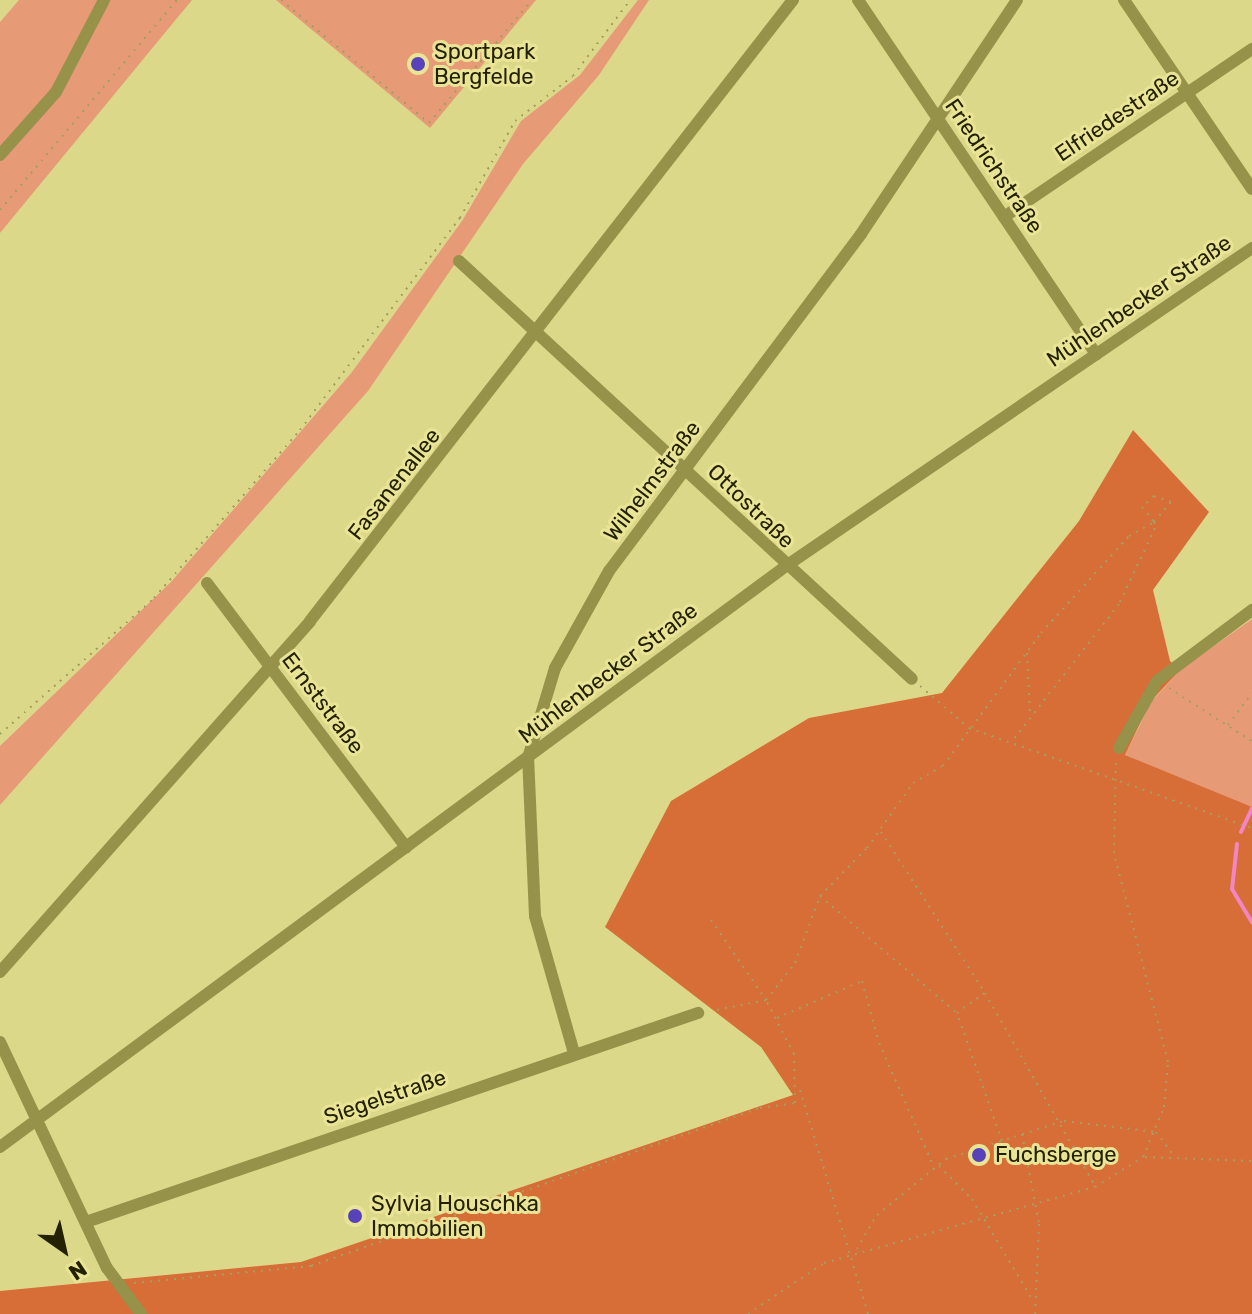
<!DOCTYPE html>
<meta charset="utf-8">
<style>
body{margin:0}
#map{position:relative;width:1252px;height:1314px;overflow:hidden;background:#dcd889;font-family:Rubik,sans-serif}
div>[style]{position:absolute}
.green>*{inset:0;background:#e79a76}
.forest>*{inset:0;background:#d76d37}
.stream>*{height:4px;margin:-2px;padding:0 2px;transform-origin:2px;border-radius:2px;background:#f186c4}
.path>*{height:2px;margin-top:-1px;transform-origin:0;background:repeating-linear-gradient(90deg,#a3a05f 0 2px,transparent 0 8px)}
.minor>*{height:12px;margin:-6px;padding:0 6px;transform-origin:6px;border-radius:6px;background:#97924a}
.dots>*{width:22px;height:22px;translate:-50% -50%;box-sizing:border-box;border:4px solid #eae596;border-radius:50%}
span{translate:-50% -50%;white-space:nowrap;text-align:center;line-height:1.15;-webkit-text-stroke:6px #eae596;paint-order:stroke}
.poi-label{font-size:22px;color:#232101}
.left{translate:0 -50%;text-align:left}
.street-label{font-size:22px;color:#232101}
.north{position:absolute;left:24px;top:1210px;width:80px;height:80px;-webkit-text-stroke:6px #eae596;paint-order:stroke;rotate:146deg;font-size:22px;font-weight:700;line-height:32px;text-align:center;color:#232101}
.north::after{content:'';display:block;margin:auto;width:28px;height:36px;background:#232101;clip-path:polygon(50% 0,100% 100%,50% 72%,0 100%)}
</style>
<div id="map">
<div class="green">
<div style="clip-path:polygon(19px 0,192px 0,0 233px,0 22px)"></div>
<div style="clip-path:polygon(276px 0,536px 0,430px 128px)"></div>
<div style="clip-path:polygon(638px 0,649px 0,599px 75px,523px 164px,368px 391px,0 805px,0 746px,171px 582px,352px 372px,462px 221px,521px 121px,580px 75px)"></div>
<div style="clip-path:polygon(1252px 619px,1252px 807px,1251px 810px,1125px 755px,1151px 702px,1180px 670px)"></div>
</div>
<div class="forest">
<div style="clip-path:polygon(1133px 430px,1209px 512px,1153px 590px,1170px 661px,1180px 670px,1150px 702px,1125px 755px,1252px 807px,1252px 1314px,0 1314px,0 1291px,301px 1262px,793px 1095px,761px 1047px,605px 927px,671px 801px,809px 718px,942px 693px,1079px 521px)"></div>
</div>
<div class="stream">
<div style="left:1241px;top:832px;width:26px;rotate:-65deg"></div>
<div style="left:1237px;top:844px;width:45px;rotate:96.3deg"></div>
<div style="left:1232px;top:889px;width:39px;rotate:59deg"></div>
</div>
<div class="path">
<div style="left:281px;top:0;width:192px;rotate:39.7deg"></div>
<div style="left:429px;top:123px;width:160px;rotate:-50.1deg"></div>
<div style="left:0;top:210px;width:275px;rotate:-49.9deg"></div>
<div style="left:1027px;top:653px;width:62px;rotate:87.2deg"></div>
<div style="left:920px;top:686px;width:65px;rotate:40.6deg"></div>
<div style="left:969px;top:728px;width:300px;rotate:19.5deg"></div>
<div style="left:1169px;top:688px;width:98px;rotate:32.6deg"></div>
<div style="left:1228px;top:725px;width:40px;rotate:-53deg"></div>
<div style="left:0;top:734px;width:205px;rotate:-41.4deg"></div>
<div style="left:154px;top:598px;width:223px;rotate:-49deg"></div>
<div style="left:300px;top:430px;width:266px;rotate:-53deg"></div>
<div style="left:460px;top:218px;width:112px;rotate:-60.4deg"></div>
<div style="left:515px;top:121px;width:73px;rotate:-37.8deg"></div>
<div style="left:573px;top:76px;width:95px;rotate:-53.1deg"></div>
<div style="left:881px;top:832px;width:189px;rotate:57.1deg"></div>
<div style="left:820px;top:896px;width:67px;rotate:-45.6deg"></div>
<div style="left:867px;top:848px;width:80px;rotate:-54.7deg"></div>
<div style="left:913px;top:783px;width:34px;rotate:-30deg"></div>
<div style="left:943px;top:766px;width:165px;rotate:-53.6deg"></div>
<div style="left:1041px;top:633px;width:131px;rotate:-47.8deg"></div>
<div style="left:1129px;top:536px;width:29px;rotate:-29deg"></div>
<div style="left:1154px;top:522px;width:26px;rotate:-50deg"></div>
<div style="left:1171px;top:502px;width:18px;rotate:-161deg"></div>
<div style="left:1154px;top:496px;width:16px;rotate:137deg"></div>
<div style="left:1142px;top:507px;width:19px;rotate:51deg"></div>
<div style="left:1154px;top:522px;width:6px;rotate:81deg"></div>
<div style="left:1155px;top:528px;width:84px;rotate:115.3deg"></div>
<div style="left:1119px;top:604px;width:172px;rotate:127.9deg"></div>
<div style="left:711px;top:920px;width:97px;rotate:55.5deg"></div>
<div style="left:766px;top:1000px;width:47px;rotate:-51.9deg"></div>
<div style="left:795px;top:963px;width:72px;rotate:-69.5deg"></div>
<div style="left:820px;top:896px;width:180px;rotate:40.5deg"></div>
<div style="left:777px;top:1018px;width:93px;rotate:-23.5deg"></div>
<div style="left:862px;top:981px;width:64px;rotate:74.7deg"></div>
<div style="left:879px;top:1043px;width:136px;rotate:66.1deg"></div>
<div style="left:800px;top:1090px;width:234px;rotate:73.1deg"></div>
<div style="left:1022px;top:1134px;width:92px;rotate:79.3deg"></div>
<div style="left:1039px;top:1224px;width:90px;rotate:92.5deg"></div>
<div style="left:1002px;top:1141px;width:136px;rotate:-109.4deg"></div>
<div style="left:957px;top:1013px;width:34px;rotate:-36deg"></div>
<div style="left:985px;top:993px;width:222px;rotate:60.3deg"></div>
<div style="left:1145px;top:1157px;width:107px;rotate:2.1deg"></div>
<div style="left:939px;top:1166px;width:47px;rotate:45deg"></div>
<div style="left:972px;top:1199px;width:114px;rotate:59deg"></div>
<div style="left:857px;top:1249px;width:39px;rotate:-60deg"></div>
<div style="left:877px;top:1215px;width:89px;rotate:-39.1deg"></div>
<div style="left:946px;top:1159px;width:124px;rotate:-17.9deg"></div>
<div style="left:1064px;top:1121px;width:93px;rotate:6.8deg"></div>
<div style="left:1156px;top:1132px;width:26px;rotate:53deg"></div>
<div style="left:134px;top:1283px;width:178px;rotate:-5.5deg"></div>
<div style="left:311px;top:1266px;width:476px;rotate:-19.4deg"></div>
<div style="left:760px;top:1108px;width:35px;rotate:-8deg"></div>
<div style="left:795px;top:1103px;width:49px;rotate:-91.2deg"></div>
<div style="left:794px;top:1054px;width:61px;rotate:-117.4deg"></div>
<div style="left:766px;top:1000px;width:56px;rotate:168.7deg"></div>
<div style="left:748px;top:1314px;width:92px;rotate:-33.9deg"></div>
<div style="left:824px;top:1263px;width:281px;rotate:-15.7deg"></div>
<div style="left:1095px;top:1187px;width:57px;rotate:-32deg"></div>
<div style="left:1143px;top:1157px;width:54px;rotate:-67.2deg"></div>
<div style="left:1164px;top:1107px;width:45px;rotate:-84.9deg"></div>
<div style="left:1168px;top:1062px;width:216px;rotate:-104.5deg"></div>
<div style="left:1114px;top:853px;width:92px;rotate:-88.8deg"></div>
</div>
<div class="minor">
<div style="left:858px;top:0;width:427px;rotate:56.1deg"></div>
<div style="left:1124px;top:0;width:228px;rotate:55.9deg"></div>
<div style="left:0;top:155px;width:84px;rotate:-48.4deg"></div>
<div style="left:56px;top:92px;width:104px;rotate:-62.4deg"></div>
<div style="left:1004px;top:217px;width:300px;rotate:-34.1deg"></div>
<div style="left:459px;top:261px;width:616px;rotate:42.7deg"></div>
<div style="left:207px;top:583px;width:331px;rotate:53deg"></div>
<div style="left:1119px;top:748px;width:77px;rotate:-60.4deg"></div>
<div style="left:1157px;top:681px;width:119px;rotate:-36.8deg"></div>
<div style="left:0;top:972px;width:468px;rotate:-48.5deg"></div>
<div style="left:310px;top:621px;width:787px;rotate:-52.13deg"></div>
<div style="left:0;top:1042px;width:250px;rotate:64.7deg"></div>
<div style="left:107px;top:1268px;width:57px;rotate:53.5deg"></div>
<div style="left:574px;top:1053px;width:142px;rotate:-105.9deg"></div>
<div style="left:535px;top:916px;width:158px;rotate:-92.5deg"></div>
<div style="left:528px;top:758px;width:94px;rotate:-73.3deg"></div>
<div style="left:555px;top:668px;width:111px;rotate:-60.9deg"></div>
<div style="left:609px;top:571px;width:421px;rotate:-53.2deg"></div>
<div style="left:861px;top:234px;width:281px;rotate:-56.3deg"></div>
<div style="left:0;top:1147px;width:977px;rotate:-36.47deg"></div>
<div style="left:786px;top:566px;width:564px;rotate:-34.31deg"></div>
<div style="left:86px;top:1222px;width:647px;rotate:-18.86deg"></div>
</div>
<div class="dots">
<div style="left:418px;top:64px;background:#5842ba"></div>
<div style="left:979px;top:1155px;background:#5842ba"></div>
<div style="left:355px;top:1216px;background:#5842ba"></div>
</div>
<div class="poi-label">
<span class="left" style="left:434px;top:64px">Sportpark<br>Bergfelde</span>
<span class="left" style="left:995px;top:1155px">Fuchsberge</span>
<span class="left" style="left:371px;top:1216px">Sylvia Houschka<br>Immobilien</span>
</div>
<div class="street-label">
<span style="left:1117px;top:116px;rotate:-34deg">Elfriedestraße</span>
<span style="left:994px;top:166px;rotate:56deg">Friedrichstraße</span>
<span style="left:1139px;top:301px;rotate:-34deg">Mühlenbecker Straße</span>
<span style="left:652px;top:481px;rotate:-53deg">Wilhelmstraße</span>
<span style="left:394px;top:484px;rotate:-52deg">Fasanenallee</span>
<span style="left:751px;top:506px;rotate:44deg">Ottostraße</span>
<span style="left:608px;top:673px;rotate:-37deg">Mühlenbecker Straße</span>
<span style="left:323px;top:703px;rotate:53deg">Ernststraße</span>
<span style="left:385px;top:1097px;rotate:-19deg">Siegelstraße</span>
</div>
<div class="north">N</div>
</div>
